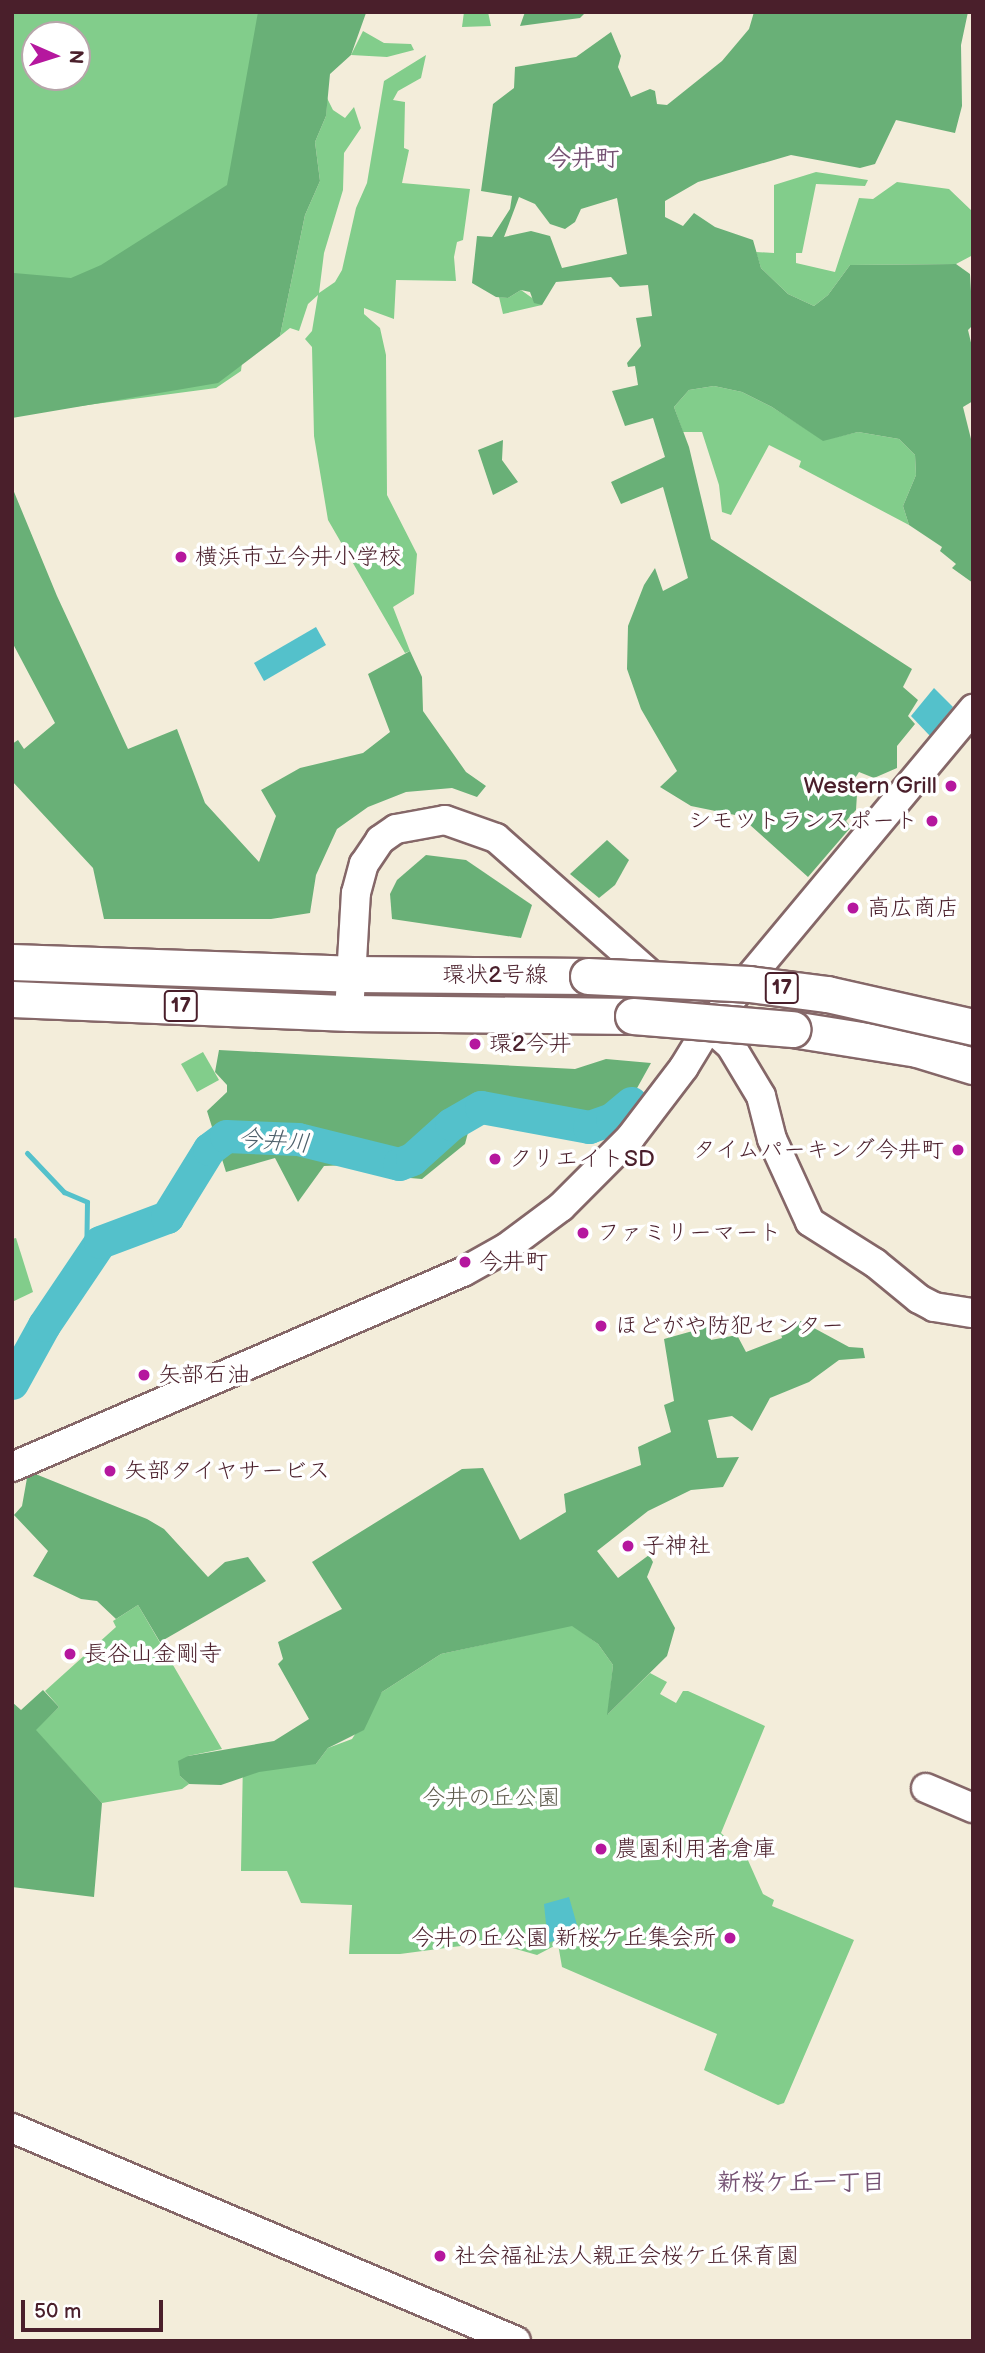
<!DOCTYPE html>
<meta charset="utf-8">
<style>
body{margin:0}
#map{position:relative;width:985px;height:2353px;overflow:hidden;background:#f3edda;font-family:"Balsamiq Sans","Klee One",sans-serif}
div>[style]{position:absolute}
.green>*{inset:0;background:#82cd8b}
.forest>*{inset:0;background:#69b077}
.water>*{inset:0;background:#54c1cb}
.stream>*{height:5px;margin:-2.5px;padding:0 2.5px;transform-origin:2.5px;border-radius:2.5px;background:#54c1cb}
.river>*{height:33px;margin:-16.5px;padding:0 16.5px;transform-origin:16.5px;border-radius:16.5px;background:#54c1cb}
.roads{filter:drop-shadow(2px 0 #856768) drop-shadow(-2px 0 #856768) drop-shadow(0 2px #856768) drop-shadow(0 -2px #856768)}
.minor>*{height:28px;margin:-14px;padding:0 14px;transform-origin:14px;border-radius:14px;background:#fff}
.major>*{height:35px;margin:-17.5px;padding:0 17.5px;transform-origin:17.5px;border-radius:17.5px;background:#fff}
.bridges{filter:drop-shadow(2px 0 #856768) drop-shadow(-2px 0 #856768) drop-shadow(0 2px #856768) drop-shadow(0 -2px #856768)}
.major-bridge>*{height:35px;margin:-17.5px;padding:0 17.5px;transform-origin:17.5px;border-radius:17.5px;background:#fff}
.dots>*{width:19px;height:19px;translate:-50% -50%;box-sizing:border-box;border:4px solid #fff;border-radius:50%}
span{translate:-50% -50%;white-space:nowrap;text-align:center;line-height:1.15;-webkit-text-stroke:7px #fff;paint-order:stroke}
.shield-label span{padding:2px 5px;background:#fff;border:2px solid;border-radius:5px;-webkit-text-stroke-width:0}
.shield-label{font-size:21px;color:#4a1f2b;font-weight:700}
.poi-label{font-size:23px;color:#4a1f2b}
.left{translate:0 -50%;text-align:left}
.right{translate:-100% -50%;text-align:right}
.street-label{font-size:23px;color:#4a1f2b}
.park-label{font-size:23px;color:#5e5c4d}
.neighbourhood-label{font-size:24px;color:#755273;font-weight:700}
.water-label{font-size:24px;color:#4e606b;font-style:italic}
.frame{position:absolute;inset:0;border:14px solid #4a1f2b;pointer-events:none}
.north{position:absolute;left:21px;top:21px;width:70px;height:70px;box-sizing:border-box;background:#fff;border:2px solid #b7a5aa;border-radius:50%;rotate:93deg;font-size:19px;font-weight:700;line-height:28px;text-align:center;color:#4a1f2b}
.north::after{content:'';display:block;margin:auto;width:24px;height:32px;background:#b5179e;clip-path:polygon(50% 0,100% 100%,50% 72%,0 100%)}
.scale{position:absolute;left:21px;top:2300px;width:142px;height:32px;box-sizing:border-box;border:4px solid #4a1f2b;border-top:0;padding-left:9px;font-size:21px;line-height:24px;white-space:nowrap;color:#4a1f2b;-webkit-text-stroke:5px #fff;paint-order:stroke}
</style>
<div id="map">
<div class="green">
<div style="clip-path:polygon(evenodd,12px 12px,282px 12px,241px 371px,216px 388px,12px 415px,12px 12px,35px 35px,77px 35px,77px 77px,35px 77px,35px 35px)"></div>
<div style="clip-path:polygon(464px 12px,488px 12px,491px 26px,462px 27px)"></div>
<div style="clip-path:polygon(363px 31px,384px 43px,411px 44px,414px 50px,387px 57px,351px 55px)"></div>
<div style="clip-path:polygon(426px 55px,421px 78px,398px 91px,393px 100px,405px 102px,404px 148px,409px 150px,402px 183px,470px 189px,463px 240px,457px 242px,454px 257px,456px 281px,396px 280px,394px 319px,364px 308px,364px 314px,380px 328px,386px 355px,387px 495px,417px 554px,414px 594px,393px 607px,410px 651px,405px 653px,328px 520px,314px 436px,312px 347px,305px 339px,312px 331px,318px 295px,308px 304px,299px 331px,290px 328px,280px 336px,305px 215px,320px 181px,315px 142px,326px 116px,327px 98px,333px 110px,345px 118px,354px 107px,361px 128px,344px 153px,343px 190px,324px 253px,319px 293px,335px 282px,342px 270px,356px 208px,367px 183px,384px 81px)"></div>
<div style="clip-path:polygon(816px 172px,868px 180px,865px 186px,816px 184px,802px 253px,796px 253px,796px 263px,835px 272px,859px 198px,873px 199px,897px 182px,949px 189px,973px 212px,973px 255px,956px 264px,850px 265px,828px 295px,814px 306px,788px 294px,761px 268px,756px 252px,774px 253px,774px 185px)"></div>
<div style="clip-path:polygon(521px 290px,542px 305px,503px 314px,499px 297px,508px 298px)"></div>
<div style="clip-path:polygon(714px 386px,742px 392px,772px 407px,823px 440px,858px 432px,899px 439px,915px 455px,916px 475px,903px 506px,909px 525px,799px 467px,801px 461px,769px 445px,731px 515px,722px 512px,719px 485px,702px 432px,683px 432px,674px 407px,689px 390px)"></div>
<div style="clip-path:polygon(203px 1052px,219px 1080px,197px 1092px,181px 1064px)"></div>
<div style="clip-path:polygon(16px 1238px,33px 1292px,12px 1302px,12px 1239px)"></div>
<div style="clip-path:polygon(138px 1605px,222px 1749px,188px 1756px,180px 1776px,189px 1784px,182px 1789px,102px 1803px,35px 1730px,59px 1707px,45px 1691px,116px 1627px,113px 1621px)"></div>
<div style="clip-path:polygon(572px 1625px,598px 1644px,613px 1665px,608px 1714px,650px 1673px,667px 1682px,660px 1694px,676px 1703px,683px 1691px,688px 1691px,765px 1726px,721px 1833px,747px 1858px,763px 1894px,774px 1900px,772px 1906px,854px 1940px,784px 2103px,778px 2105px,704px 2070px,717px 2034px,562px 1967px,558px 1944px,537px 1955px,491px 1942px,400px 1954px,349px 1954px,352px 1905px,301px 1903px,287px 1871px,241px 1871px,243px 1759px,316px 1764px,328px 1748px,352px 1739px,382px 1692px,441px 1654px)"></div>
</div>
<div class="forest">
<div style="clip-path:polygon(258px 12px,366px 13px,351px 55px,330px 74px,326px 116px,315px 142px,320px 181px,305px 215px,280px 336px,218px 383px,12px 418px,12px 268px,14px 273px,71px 278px,101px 265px,227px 185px)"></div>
<div style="clip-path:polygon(525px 12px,586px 12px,580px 18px,520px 26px)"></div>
<div style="clip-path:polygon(evenodd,754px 12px,968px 12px,961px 45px,962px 106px,955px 133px,896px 120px,875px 164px,860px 168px,791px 155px,698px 182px,665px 201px,665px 217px,683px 226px,694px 213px,715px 227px,753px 240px,761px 268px,788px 294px,814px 306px,828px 295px,850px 265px,956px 264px,970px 274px,973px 325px,968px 330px,973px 351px,973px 401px,963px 407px,973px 447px,973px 583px,952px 568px,956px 564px,940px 551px,942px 547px,909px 525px,903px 506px,916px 475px,915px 455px,899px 439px,858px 432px,823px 441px,772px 407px,742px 392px,714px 386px,689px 390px,674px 407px,689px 447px,711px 539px,912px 669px,903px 687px,918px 700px,908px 716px,915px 724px,897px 746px,897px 768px,874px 778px,859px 772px,850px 786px,857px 794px,856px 810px,846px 821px,851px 827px,808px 877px,740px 816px,691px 806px,660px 787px,677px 771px,641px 709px,627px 669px,628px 626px,644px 585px,655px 568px,663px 591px,688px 578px,663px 487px,621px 504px,611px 482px,665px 457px,653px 418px,625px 426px,612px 391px,638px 385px,635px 366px,628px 367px,627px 363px,641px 346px,636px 318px,652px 316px,648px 285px,620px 287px,611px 277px,556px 282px,542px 305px,534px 303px,530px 292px,521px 290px,508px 298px,496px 297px,472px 283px,477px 236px,492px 237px,510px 209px,512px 196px,481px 191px,493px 104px,514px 88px,515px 67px,576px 57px,611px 32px,621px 56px,618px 67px,631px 97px,650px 89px,655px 91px,657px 104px,667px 105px,722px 61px,749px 29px,754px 12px,519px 197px,535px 204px,550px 224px,565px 229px,575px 222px,581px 209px,617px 198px,627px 254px,562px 268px,550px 236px,531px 231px,504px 237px,519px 197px)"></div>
<div style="clip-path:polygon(503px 440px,502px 460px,518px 482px,493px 495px,478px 450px)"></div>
<div style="clip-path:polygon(12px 487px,57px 596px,128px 749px,177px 729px,205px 803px,259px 862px,276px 816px,261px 790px,300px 768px,363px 753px,390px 732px,368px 674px,410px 651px,422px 677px,423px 711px,466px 772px,486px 786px,477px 797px,452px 788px,406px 792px,368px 807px,337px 829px,316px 875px,310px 913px,271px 919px,104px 919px,93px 868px,12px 781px,12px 744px,18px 740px,24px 749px,55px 723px,12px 642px)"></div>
<div style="clip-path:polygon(607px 840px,629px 860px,615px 885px,599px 898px,570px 874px)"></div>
<div style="clip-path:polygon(426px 855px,466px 860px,532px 905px,521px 938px,392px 919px,390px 894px,397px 880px)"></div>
<div style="clip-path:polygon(219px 1050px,575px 1069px,606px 1059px,651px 1063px,636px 1090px,596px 1128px,532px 1125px,500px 1116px,470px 1125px,465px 1144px,422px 1179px,386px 1176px,349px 1165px,324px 1166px,298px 1202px,275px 1158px,226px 1172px,207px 1111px,227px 1092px,227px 1085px,215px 1072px)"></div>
<div style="clip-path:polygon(801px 1321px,849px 1347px,863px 1348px,865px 1358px,839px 1360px,809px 1382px,770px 1398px,752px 1431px,732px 1416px,708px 1420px,717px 1458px,739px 1457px,723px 1487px,691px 1490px,648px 1511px,597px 1551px,618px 1578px,649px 1555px,653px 1562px,647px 1577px,675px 1628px,667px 1656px,607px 1715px,613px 1665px,598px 1644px,572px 1626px,441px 1654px,382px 1692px,364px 1730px,328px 1748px,316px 1764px,259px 1772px,221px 1785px,189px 1784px,180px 1776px,178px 1761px,188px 1756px,274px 1741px,309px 1719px,278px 1664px,283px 1659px,278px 1642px,342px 1609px,312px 1562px,462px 1469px,483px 1468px,520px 1540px,566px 1512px,564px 1494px,641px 1465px,638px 1447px,671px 1432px,664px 1405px,674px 1401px,664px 1339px,707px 1327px,711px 1340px,737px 1335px,746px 1352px,782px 1338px,780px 1330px)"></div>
<div style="clip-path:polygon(33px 1473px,147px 1519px,164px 1529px,208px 1577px,225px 1562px,248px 1557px,266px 1581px,160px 1642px,138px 1605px,116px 1619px,97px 1601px,81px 1599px,33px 1576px,48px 1551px,14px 1515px,22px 1506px,27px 1478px)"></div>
<div style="clip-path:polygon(43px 1690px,59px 1707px,36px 1730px,102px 1803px,94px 1897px,12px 1887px,12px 1702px,21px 1710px)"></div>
</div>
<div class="water">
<div style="clip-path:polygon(316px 627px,326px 645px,264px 681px,254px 663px)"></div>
<div style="clip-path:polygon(934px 688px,953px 707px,930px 736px,911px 716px)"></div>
<div style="clip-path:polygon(569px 1897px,579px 1932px,548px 1943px,544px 1904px)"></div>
</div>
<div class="stream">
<div style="left:27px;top:1153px;width:54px;rotate:46.5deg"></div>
<div style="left:64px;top:1192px;width:25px;rotate:23deg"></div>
<div style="left:87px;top:1202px;width:66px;rotate:90.9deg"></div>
</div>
<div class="river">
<div style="left:12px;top:1383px;width:66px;rotate:-61.1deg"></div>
<div style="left:44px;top:1325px;width:100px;rotate:-56deg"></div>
<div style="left:100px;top:1242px;width:72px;rotate:-20.5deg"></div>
<div style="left:167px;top:1217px;width:80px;rotate:-58.3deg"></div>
<div style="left:209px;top:1149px;width:21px;rotate:-37deg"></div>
<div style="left:226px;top:1136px;width:72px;rotate:2.4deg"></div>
<div style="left:298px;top:1139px;width:104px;rotate:13.9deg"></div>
<div style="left:399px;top:1164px;width:14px;rotate:-21deg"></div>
<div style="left:412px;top:1159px;width:52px;rotate:-41.9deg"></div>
<div style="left:451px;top:1124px;width:34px;rotate:-30deg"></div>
<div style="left:481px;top:1107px;width:110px;rotate:10.5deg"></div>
<div style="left:589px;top:1127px;width:24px;rotate:-19deg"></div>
<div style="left:612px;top:1119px;width:25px;rotate:-40deg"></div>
</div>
<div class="roads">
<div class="minor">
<div style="left:349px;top:1013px;width:120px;rotate:-86.7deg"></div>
<div style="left:356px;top:893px;width:30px;rotate:-75deg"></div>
<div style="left:364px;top:864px;width:29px;rotate:-56deg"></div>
<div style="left:380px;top:840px;width:19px;rotate:-35deg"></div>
<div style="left:396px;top:829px;width:50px;rotate:-10.4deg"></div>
<div style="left:445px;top:820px;width:54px;rotate:19.4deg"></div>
<div style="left:496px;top:838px;width:314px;rotate:41.5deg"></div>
<div style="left:731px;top:1046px;width:58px;rotate:59deg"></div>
<div style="left:761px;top:1096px;width:44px;rotate:75.7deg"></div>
<div style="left:772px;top:1139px;width:91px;rotate:65.4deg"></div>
<div style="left:810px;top:1222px;width:77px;rotate:32.2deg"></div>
<div style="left:875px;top:1263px;width:57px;rotate:39.3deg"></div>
<div style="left:919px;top:1299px;width:17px;rotate:28deg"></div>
<div style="left:934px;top:1307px;width:39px;rotate:9deg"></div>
<div style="left:12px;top:1467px;width:491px;rotate:-23.4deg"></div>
<div style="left:463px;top:1272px;width:49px;rotate:-29.2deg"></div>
<div style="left:506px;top:1248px;width:69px;rotate:-36.7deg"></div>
<div style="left:561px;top:1207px;width:98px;rotate:-45deg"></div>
<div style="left:630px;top:1138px;width:89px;rotate:-52.7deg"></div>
<div style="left:684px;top:1067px;width:48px;rotate:-58.6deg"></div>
<div style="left:709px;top:1026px;width:413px;rotate:-50.2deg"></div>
<div style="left:926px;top:1788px;width:51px;rotate:23.1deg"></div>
<div style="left:12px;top:2128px;width:547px;rotate:22.91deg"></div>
</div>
<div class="major">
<div style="left:12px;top:962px;width:339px;rotate:2deg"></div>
<div style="left:351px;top:974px;width:237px;rotate:0.5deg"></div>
<div style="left:12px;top:999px;width:337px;rotate:2.4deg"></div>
<div style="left:349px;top:1013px;width:284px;rotate:0.6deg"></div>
<div style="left:792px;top:1029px;width:127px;rotate:9.1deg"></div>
<div style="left:917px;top:1049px;width:59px;rotate:16.9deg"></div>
</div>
</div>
<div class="bridges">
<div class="major-bridge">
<div style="left:588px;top:976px;width:161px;rotate:2.8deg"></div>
<div style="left:749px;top:984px;width:79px;rotate:7.3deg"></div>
<div style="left:827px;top:994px;width:150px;rotate:12.7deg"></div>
<div style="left:633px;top:1016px;width:160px;rotate:4.7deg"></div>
</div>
</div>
<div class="dots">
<div style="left:181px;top:557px;background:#b5179e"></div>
<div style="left:951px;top:786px;background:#b5179e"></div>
<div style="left:932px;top:821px;background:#b5179e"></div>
<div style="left:853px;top:908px;background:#b5179e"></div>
<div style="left:475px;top:1044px;background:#b5179e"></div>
<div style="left:958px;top:1150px;background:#b5179e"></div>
<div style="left:495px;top:1159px;background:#b5179e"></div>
<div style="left:583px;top:1233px;background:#b5179e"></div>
<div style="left:465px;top:1262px;background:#b5179e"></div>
<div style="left:601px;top:1326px;background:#b5179e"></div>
<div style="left:144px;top:1375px;background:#b5179e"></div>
<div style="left:110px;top:1471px;background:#b5179e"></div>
<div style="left:628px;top:1546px;background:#b5179e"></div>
<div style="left:70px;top:1654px;background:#b5179e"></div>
<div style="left:601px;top:1849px;background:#b5179e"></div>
<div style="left:730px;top:1938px;background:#b5179e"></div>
<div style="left:440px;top:2256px;background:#b5179e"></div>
</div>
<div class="shield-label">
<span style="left:782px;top:988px">17</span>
<span style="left:181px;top:1006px">17</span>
</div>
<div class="poi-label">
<span class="left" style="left:195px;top:557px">横浜市立今井小学校</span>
<span class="right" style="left:937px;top:786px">Western Grill</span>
<span class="right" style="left:918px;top:821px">シモツトランスポート</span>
<span class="left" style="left:867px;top:908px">高広商店</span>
<span class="left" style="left:489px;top:1044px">環2今井</span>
<span class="right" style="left:944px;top:1150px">タイムパーキング今井町</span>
<span class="left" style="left:509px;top:1159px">クリエイトSD</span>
<span class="left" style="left:597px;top:1233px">ファミリーマート</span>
<span class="left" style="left:479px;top:1262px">今井町</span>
<span class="left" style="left:615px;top:1326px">ほどがや防犯センター</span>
<span class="left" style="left:158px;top:1375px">矢部石油</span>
<span class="left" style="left:124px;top:1471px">矢部タイヤサービス</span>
<span class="left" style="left:642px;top:1546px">子神社</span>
<span class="left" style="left:84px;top:1654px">長谷山金剛寺</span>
<span class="left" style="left:615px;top:1849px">農園利用者倉庫</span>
<span class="right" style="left:716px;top:1938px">今井の丘公園 新桜ケ丘集会所</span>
<span class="left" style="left:454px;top:2256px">社会福祉法人親正会桜ケ丘保育園</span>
</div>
<div class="street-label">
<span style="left:495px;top:975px">環状2号線</span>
</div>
<div class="park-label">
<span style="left:491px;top:1798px">今井の丘公園</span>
</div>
<div class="neighbourhood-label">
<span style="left:583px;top:159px">今井町</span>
<span style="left:801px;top:2183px">新桜ケ丘一丁目</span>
</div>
<div class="water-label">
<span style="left:274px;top:1141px;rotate:5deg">今井川</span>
</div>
<div class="frame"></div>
<div class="north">N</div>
<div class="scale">50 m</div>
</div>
